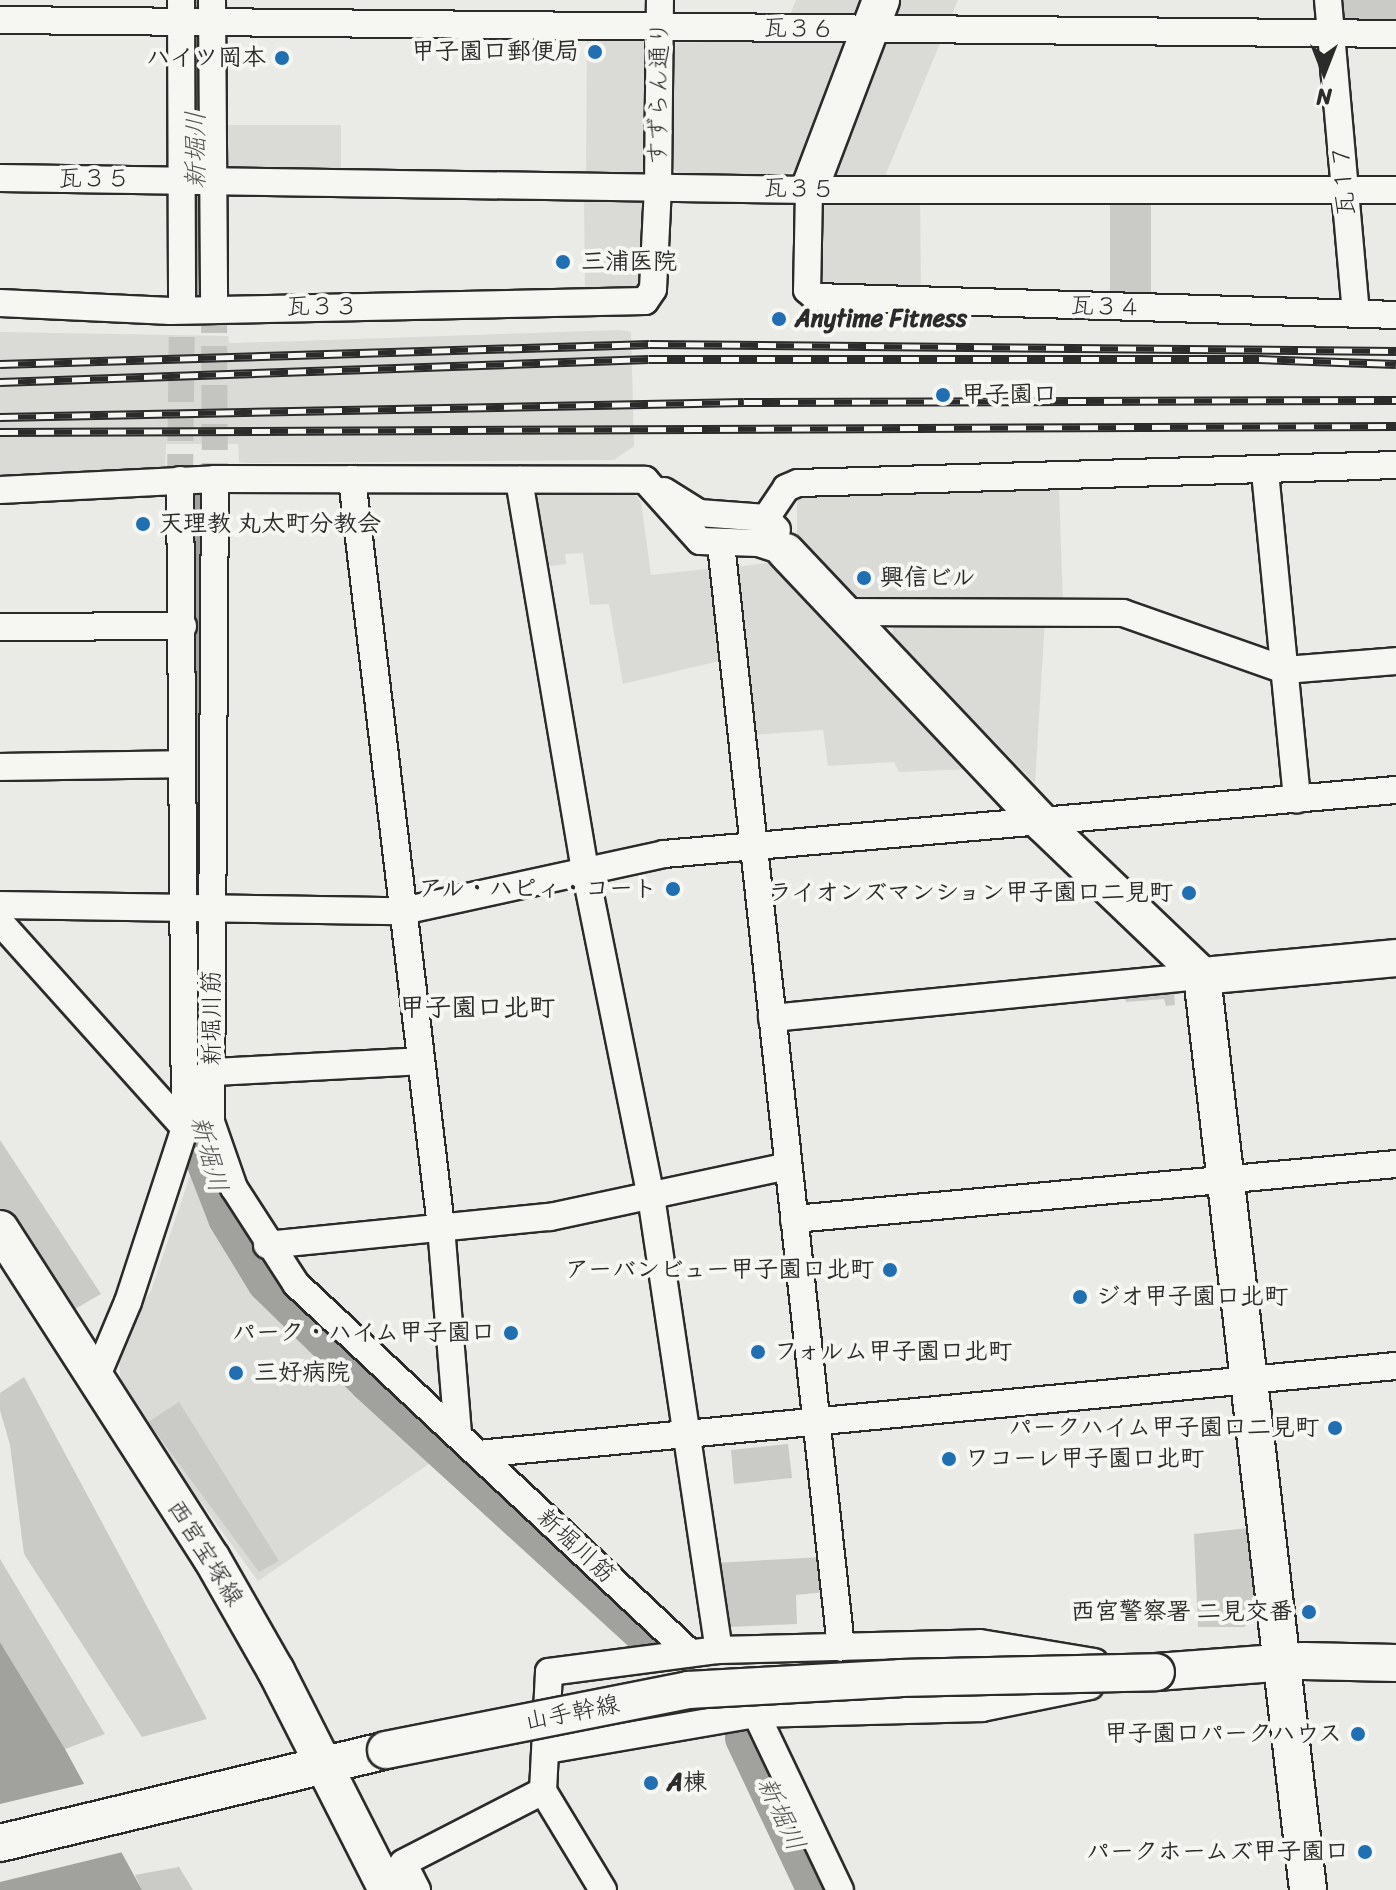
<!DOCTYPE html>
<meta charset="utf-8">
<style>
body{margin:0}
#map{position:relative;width:1396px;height:1890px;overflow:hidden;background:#eaeae6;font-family:Sriracha,"Klee One",sans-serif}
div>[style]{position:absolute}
.built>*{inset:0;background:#dadad6}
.green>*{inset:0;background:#cacac7}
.water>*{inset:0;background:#a1a19e}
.pier>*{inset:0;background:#eaeae6}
.river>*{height:40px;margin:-20px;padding:0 20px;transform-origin:20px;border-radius:20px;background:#a1a19e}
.street-tunnel>*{height:26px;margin-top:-13px;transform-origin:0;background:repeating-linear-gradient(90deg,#c4c4c1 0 26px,transparent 0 39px)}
.roads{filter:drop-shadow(2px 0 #2b2b2b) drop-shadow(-2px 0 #2b2b2b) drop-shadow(0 2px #2b2b2b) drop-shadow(0 -2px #2b2b2b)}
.street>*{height:26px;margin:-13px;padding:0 13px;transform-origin:13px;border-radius:13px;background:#f6f6f2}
.secondary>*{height:36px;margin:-18px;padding:0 18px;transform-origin:18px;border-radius:18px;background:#f6f6f2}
.rail>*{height:9px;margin-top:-4.5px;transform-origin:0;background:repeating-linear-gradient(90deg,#f6f6f2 0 18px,#2b2b2b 0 36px);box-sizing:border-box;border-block:2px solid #2b2b2b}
.bridges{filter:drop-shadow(2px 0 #2b2b2b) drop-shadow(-2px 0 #2b2b2b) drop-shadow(0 2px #2b2b2b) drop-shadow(0 -2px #2b2b2b)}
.secondary-bridge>*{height:36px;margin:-18px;padding:0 18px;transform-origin:18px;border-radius:18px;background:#f6f6f2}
.dots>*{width:22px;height:22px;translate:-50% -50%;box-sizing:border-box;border:4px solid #f6f6f2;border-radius:50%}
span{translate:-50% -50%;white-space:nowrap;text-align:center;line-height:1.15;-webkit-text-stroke:8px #f6f6f2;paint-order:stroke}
.street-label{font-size:24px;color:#2b2b2b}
.poi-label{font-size:24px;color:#2b2b2b;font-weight:700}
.right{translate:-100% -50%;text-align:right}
.left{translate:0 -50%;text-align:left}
.water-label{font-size:26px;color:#545453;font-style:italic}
.neighbourhood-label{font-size:26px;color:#2b2b2b;font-weight:700}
.north{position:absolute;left:1284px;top:32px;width:80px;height:80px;-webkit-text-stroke:6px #f6f6f2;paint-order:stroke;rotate:180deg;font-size:22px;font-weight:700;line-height:32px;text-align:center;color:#2b2b2b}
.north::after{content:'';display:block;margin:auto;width:28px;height:36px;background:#2b2b2b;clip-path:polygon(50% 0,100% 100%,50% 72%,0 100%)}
</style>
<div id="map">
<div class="built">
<div style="clip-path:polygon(796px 0,866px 0,857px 22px,788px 20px)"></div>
<div style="clip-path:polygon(898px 0,958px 0,885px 176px,836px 176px,832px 167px)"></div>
<div style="clip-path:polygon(587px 37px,639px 38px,646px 43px,644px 167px,640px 174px,586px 174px)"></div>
<div style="clip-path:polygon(838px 39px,845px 49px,796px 168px,786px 175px,678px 173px,672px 167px,673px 43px)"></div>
<div style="clip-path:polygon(225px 125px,341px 125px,341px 169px,234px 169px,226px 162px)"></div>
<div style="clip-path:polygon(828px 196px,920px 196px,921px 295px,819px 286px,820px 206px)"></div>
<div style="clip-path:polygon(639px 197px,644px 203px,644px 282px,634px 293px,585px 294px,584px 199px)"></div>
<div style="clip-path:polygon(620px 330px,631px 332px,634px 446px,614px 460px,244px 463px,239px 462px,238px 444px,166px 444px,165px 469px,0 480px,0 332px,228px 336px,229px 343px,237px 343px)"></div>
<div style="clip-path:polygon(1059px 489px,1063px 602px,861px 606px,797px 539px,797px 497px)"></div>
<div style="clip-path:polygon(539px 494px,635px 495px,641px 502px,651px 575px,715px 568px,723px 660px,623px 684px,609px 604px,590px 605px,583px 553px,565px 554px,566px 564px,544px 567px,533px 502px)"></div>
<div style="clip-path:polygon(774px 562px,971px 769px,899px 772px,894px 762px,828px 766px,823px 730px,752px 735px,736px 567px)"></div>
<div style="clip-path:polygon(1045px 620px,1035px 783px,891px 635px,894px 626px)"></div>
<div style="clip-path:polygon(195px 1161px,217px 1219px,261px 1285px,439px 1457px,258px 1581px,121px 1392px,119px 1355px,135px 1314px,151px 1291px)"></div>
</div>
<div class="green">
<div style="clip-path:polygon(1336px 0,1396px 0,1396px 26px,1338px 25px)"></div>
<div style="clip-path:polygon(1110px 197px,1151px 197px,1151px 299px,1110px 299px)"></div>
<div style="clip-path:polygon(1174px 992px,1175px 1005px,1166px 1006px,1164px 999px,1126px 1002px,1125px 995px)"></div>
<div style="clip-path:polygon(0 1140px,101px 1294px,68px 1313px,0 1214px)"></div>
<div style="clip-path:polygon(24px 1377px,113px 1543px,207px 1719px,142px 1737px,24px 1554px,10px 1445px,0 1410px,0 1393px)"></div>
<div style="clip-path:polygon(179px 1402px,279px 1561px,259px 1572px,148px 1422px)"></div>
<div style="clip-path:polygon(788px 1444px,792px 1478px,734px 1484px,731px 1450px)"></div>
<div style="clip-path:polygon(1248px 1528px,1258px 1616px,1244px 1627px,1198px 1627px,1194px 1534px)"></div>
<div style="clip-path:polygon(823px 1557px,826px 1592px,796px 1595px,797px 1624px,726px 1627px,714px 1563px)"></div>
<div style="clip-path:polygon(0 1559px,105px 1734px,65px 1749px,0 1642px)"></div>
<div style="clip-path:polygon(179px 1867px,193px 1890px,142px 1890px,135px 1875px)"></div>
</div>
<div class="water">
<div style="clip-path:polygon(0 1642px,65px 1749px,142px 1890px,0 1890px)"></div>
</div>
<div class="pier">
<div style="clip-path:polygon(88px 1783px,127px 1851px,0 1882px,0 1804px)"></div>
</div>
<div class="river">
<div style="left:195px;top:0;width:299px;rotate:89.6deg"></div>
<div style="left:196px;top:890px;width:396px;rotate:-90deg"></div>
<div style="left:196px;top:1074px;width:40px;rotate:90deg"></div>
<div style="left:196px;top:1114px;width:43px;rotate:79.2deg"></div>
<div style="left:204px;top:1156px;width:66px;rotate:68.8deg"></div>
<div style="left:228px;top:1218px;width:75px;rotate:58.6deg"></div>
<div style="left:267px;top:1282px;width:144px;rotate:44.4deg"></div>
<div style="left:370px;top:1383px;width:375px;rotate:42.4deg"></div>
<div style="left:745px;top:1738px;width:168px;rotate:64.7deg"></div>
</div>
<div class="street-tunnel">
<div style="left:214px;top:307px;width:172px;rotate:89.7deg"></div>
<div style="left:180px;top:480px;width:172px;rotate:-89.3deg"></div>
</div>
<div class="roads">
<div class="street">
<div style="left:181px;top:0;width:308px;rotate:89.8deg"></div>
<div style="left:212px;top:0;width:307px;rotate:89.6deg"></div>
<div style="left:1328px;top:0;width:314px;rotate:84.9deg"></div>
<div style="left:0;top:20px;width:1396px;rotate:0.57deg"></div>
<div style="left:0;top:178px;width:809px;rotate:0.85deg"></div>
<div style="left:809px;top:190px;width:587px"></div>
<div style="left:809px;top:190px;width:100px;rotate:91.1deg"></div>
<div style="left:807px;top:290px;width:11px;rotate:41deg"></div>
<div style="left:815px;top:297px;width:581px;rotate:1.77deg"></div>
<div style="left:0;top:303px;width:171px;rotate:2.7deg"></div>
<div style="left:171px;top:311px;width:474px;rotate:-1.2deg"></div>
<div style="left:645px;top:301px;width:14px;rotate:-56deg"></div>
<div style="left:653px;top:289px;width:102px;rotate:-87.2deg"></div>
<div style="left:658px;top:187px;width:187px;rotate:-89.4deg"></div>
<div style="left:1265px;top:472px;width:329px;rotate:84.4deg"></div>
<div style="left:215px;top:479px;width:643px;rotate:90.36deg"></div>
<div style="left:211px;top:1122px;width:70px;rotate:70.8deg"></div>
<div style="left:234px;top:1188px;width:114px;rotate:57.1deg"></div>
<div style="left:296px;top:1284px;width:540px;rotate:43.12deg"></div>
<div style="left:352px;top:479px;width:753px;rotate:83.21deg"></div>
<div style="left:441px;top:1227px;width:208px;rotate:85.3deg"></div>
<div style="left:519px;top:480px;width:396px;rotate:80.4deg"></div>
<div style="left:585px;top:870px;width:333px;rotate:78.6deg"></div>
<div style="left:651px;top:1196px;width:459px;rotate:81.5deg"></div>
<div style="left:0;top:490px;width:215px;rotate:-2.9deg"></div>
<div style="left:215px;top:479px;width:430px;rotate:0.1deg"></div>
<div style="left:645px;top:480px;width:82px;rotate:48deg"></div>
<div style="left:700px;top:541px;width:58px;rotate:2deg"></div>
<div style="left:758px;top:543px;width:29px;rotate:18deg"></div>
<div style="left:664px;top:491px;width:41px;rotate:32.2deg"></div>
<div style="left:699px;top:513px;width:67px;rotate:4.3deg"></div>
<div style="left:766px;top:518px;width:16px;rotate:47deg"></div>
<div style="left:766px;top:518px;width:36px;rotate:-56deg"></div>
<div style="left:786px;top:488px;width:13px;rotate:-23deg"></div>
<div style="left:798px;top:483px;width:598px;rotate:-1.72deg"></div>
<div style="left:721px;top:544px;width:1110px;rotate:83.79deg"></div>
<div style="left:848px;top:612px;width:275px;rotate:0.2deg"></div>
<div style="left:1123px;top:613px;width:172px;rotate:19.4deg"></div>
<div style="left:1285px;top:670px;width:111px;rotate:-4.6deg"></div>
<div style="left:0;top:627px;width:183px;rotate:-0.3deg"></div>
<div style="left:0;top:767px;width:181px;rotate:-0.9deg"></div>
<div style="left:0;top:905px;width:403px;rotate:0.9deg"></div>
<div style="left:403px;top:911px;width:267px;rotate:-12.3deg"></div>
<div style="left:664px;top:854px;width:735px;rotate:-5deg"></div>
<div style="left:0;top:922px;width:277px;rotate:48.1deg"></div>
<div style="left:772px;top:1018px;width:432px;rotate:-5.6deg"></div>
<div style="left:213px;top:1072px;width:208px;rotate:-3deg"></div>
<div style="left:794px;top:1219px;width:605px;rotate:-5.22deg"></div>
<div style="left:267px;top:1245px;width:284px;rotate:-5.7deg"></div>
<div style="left:550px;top:1217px;width:243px;rotate:-12.1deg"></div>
<div style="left:96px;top:1378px;width:82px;rotate:-67.2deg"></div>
<div style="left:128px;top:1302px;width:183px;rotate:-71.9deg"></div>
<div style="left:185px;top:1128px;width:648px;rotate:-90.44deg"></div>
<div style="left:478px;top:1454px;width:922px;rotate:-5.48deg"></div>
<div style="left:756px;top:1714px;width:195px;rotate:64.5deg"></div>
<div style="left:547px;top:1750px;width:212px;rotate:-9.8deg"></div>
<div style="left:756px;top:1714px;width:226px;rotate:-1.5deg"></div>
<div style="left:982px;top:1708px;width:110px;rotate:-11.5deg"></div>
<div style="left:417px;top:1890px;width:30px;rotate:-117deg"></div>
<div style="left:403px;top:1863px;width:157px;rotate:-27.2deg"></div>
<div style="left:603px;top:1890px;width:116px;rotate:-121.2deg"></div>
<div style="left:543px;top:1791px;width:119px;rotate:-87.1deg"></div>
<div style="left:549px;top:1672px;width:171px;rotate:-7.4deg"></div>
<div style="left:719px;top:1650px;width:261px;rotate:-1.5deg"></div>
<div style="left:980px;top:1643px;width:116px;rotate:9.5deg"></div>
</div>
<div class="secondary">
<div style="left:809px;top:190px;width:203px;rotate:-69.2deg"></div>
<div style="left:786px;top:552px;width:373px;rotate:46.6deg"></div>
<div style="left:1042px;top:823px;width:221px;rotate:43.7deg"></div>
<div style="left:1202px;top:976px;width:920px;rotate:83.38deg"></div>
<div style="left:1202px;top:976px;width:195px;rotate:-5.3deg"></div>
<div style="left:0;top:1229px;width:392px;rotate:57.3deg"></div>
<div style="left:212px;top:1559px;width:129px;rotate:60.3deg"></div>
<div style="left:276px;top:1671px;width:246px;rotate:63.1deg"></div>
<div style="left:1156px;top:1672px;width:148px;rotate:-4.3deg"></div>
<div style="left:1304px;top:1661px;width:92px;rotate:1.2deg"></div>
<div style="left:0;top:1843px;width:397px;rotate:-13.5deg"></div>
</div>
</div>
<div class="rail">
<div style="left:0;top:364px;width:650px;rotate:-1.76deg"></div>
<div style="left:650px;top:344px;width:746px;rotate:0.54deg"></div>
<div style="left:0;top:382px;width:649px;rotate:-2.03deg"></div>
<div style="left:649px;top:359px;width:610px"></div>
<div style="left:1259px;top:359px;width:137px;rotate:2.1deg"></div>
<div style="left:0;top:417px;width:744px;rotate:-1.16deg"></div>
<div style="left:744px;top:402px;width:652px;rotate:-0.18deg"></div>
<div style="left:0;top:432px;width:1396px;rotate:-0.25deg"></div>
</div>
<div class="bridges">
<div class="secondary-bridge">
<div style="left:386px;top:1750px;width:308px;rotate:-11.2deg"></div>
<div style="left:688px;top:1690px;width:212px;rotate:-3.2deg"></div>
<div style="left:900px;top:1678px;width:256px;rotate:-1.3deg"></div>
</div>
</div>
<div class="dots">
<div style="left:595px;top:52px;background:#1f6fb2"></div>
<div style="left:282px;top:58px;background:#1f6fb2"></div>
<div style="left:563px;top:262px;background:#1f6fb2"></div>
<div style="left:779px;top:319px;background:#1f6fb2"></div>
<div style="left:943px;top:395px;background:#1f6fb2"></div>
<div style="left:143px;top:524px;background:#1f6fb2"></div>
<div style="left:864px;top:578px;background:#1f6fb2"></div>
<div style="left:673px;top:889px;background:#1f6fb2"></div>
<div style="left:1189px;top:893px;background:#1f6fb2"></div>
<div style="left:890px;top:1270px;background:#1f6fb2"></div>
<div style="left:1080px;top:1297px;background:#1f6fb2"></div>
<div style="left:511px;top:1333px;background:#1f6fb2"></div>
<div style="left:758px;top:1352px;background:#1f6fb2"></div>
<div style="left:236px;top:1373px;background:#1f6fb2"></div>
<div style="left:1335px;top:1428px;background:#1f6fb2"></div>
<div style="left:949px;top:1459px;background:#1f6fb2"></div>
<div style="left:1309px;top:1612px;background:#1f6fb2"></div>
<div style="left:1358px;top:1734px;background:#1f6fb2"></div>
<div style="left:651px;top:1783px;background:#1f6fb2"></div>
<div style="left:1365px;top:1852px;background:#1f6fb2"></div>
</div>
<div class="street-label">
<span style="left:799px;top:29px;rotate:1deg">瓦３６</span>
<span style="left:659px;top:93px;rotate:-89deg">すずらん通り</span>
<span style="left:94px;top:179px">瓦３５</span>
<span style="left:1344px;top:180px;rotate:-95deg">瓦１７</span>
<span style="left:799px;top:189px;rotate:1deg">瓦３５</span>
<span style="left:322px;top:307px">瓦３３</span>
<span style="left:1106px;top:307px;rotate:2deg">瓦３４</span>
<span style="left:212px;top:1018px;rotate:-90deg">新堀川筋</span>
<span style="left:576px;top:1546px;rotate:43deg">新堀川筋</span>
<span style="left:205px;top:1553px;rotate:58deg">西宮宝塚線</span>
<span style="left:572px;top:1713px;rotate:-11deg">山手幹線</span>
</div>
<div class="poi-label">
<span class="right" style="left:579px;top:52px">甲子園口郵便局</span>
<span class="right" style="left:266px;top:58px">ハイツ岡本</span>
<span class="left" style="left:581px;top:262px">三浦医院</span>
<span class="left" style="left:795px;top:319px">Anytime Fitness</span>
<span class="left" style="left:961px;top:395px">甲子園口</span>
<span class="left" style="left:159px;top:524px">天理教 丸太町分教会</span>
<span class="left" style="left:880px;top:578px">興信ビル</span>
<span class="right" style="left:657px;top:889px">アル・ハピィ・コート</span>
<span class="right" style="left:1173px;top:893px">ライオンズマンション甲子園口二見町</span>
<span class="right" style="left:874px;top:1270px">アーバンビュー甲子園口北町</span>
<span class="left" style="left:1096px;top:1297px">ジオ甲子園口北町</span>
<span class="right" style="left:495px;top:1333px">パーク・ハイム甲子園口</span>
<span class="left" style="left:774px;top:1352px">フォルム甲子園口北町</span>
<span class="left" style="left:254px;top:1373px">三好病院</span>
<span class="right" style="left:1319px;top:1428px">パークハイム甲子園口二見町</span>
<span class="left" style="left:965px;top:1459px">ワコーレ甲子園口北町</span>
<span class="right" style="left:1293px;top:1612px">西宮警察署 二見交番</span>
<span class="right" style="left:1342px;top:1734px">甲子園口パークハウス</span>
<span class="left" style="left:667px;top:1783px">A棟</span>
<span class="right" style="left:1349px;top:1852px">パークホームズ甲子園口</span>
</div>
<div class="water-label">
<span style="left:196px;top:150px;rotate:-90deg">新堀川</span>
<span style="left:209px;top:1154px;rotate:75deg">新堀川</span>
<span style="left:781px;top:1814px;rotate:65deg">新堀川</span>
</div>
<div class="neighbourhood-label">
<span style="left:477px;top:1008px">甲子園口北町</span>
</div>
<div class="north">N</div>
</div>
